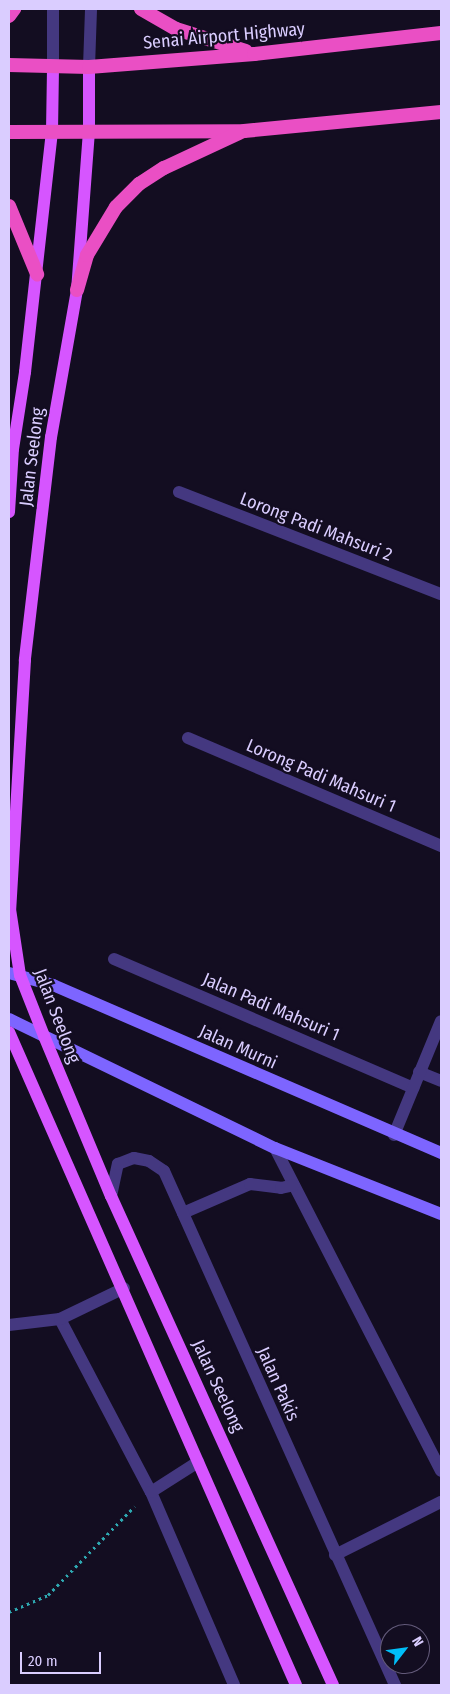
<!DOCTYPE html>
<style>
body{margin:0}
#map{position:relative;width:450px;height:1694px;overflow:hidden;background:#130d21;font-family:"Fira Sans Condensed",sans-serif}
div>[style]{position:absolute}
.path>*{height:3px;margin-top:-1.5px;transform-origin:0;background:repeating-linear-gradient(90deg,#2ea9b2 0 2.5px,transparent 0 6.5px)}
.service>*{height:12px;margin:-6px;padding:0 6px;transform-origin:6px;border-radius:6px;background:#443880}
.minor>*{height:12px;margin:-6px;padding:0 6px;transform-origin:6px;border-radius:6px;background:#443880}
.tertiary>*{height:12px;margin:-6px;padding:0 6px;transform-origin:6px;border-radius:6px;background:#443880}
.secondary>*{height:12px;margin:-6px;padding:0 6px;transform-origin:6px;border-radius:6px;background:#7d65ff}
.primary>*{height:12px;margin:-6px;padding:0 6px;transform-origin:6px;border-radius:6px;background:#d655ff}
.trunk>*{height:14px;margin:-7px;padding:0 7px;transform-origin:7px;border-radius:7px;background:#ea4fc4}
span{translate:-50% -50%;white-space:nowrap;text-align:center;line-height:1.15;-webkit-text-stroke:4.5px #130d21;paint-order:stroke}
.street-label{font-size:18px;color:#dacdff}
.frame{position:absolute;inset:0;border:10px solid #dacdff;pointer-events:none}
.north{position:absolute;left:380px;top:1624px;width:50px;height:50px;box-sizing:border-box;background:#130d21;border:1px solid #635a7a;border-radius:50%;rotate:60deg;font-size:14px;font-weight:700;line-height:20px;text-align:center;color:#dacdff}
.north::after{content:'';display:block;margin:auto;width:18px;height:22px;background:#00bef8;clip-path:polygon(50% 0,100% 100%,50% 72%,0 100%)}
.scale{position:absolute;left:20px;top:1652px;width:81px;height:22px;box-sizing:border-box;border:2px solid #dacdff;border-top:0;padding-left:6px;font-size:15px;line-height:18px;white-space:nowrap;color:#dacdff;-webkit-text-stroke:4px #130d21;paint-order:stroke}
</style>
<div id="map">
<div class="path">
<div style="left:9px;top:1612px;width:43px;rotate:-23.6deg"></div>
<div style="left:48px;top:1595px;width:124px;rotate:-45.7deg"></div>
</div>
<div class="service">
<div style="left:275px;top:1148px;width:363px;rotate:62.8deg"></div>
<div style="left:183px;top:1213px;width:73px;rotate:-23.4deg"></div>
<div style="left:250px;top:1184px;width:31px;rotate:7deg"></div>
<div style="left:281px;top:1188px;width:13px;rotate:-13deg"></div>
<div style="left:335px;top:1555px;width:119px;rotate:-26.6deg"></div>
</div>
<div class="minor">
<div style="left:179px;top:492px;width:281px;rotate:21.3deg"></div>
<div style="left:188px;top:738px;width:275px;rotate:23.1deg"></div>
<div style="left:114px;top:959px;width:326px;rotate:23.3deg"></div>
<div style="left:419px;top:1072px;width:24px;rotate:22deg"></div>
<div style="left:394px;top:1135px;width:123px;rotate:-67.6deg"></div>
<div style="left:111px;top:1196px;width:33px;rotate:-78deg"></div>
<div style="left:118px;top:1164px;width:17px;rotate:-21deg"></div>
<div style="left:134px;top:1158px;width:15px;rotate:11deg"></div>
<div style="left:149px;top:1161px;width:18px;rotate:34deg"></div>
<div style="left:164px;top:1171px;width:564px;rotate:65.8deg"></div>
<div style="left:60px;top:1319px;width:195px;rotate:62.3deg"></div>
<div style="left:151px;top:1492px;width:210px;rotate:66.7deg"></div>
<div style="left:9px;top:1325px;width:51px;rotate:-6.7deg"></div>
<div style="left:60px;top:1319px;width:71px;rotate:-25.8deg"></div>
<div style="left:151px;top:1492px;width:56px;rotate:-32.6deg"></div>
</div>
<div class="tertiary">
<div style="left:53px;top:9px;width:58px;rotate:90deg"></div>
<div style="left:89px;top:67px;width:58px;rotate:-88deg"></div>
</div>
<div class="secondary">
<div style="left:9px;top:973px;width:46px;rotate:15.3deg"></div>
<div style="left:53px;top:985px;width:423px;rotate:23.4deg"></div>
<div style="left:9px;top:1019px;width:296px;rotate:25.9deg"></div>
<div style="left:275px;top:1148px;width:179px;rotate:21.7deg"></div>
</div>
<div class="primary">
<div style="left:89px;top:67px;width:64px;rotate:90deg"></div>
<div style="left:89px;top:131px;width:159px;rotate:94.3deg"></div>
<div style="left:77px;top:290px;width:149px;rotate:100deg"></div>
<div style="left:51px;top:437px;width:225px;rotate:96.7deg"></div>
<div style="left:25px;top:660px;width:249px;rotate:93.4deg"></div>
<div style="left:10px;top:909px;width:67px;rotate:81.4deg"></div>
<div style="left:20px;top:975px;width:66px;rotate:68.5deg"></div>
<div style="left:44px;top:1036px;width:173px;rotate:67.3deg"></div>
<div style="left:111px;top:1196px;width:537px;rotate:65.58deg"></div>
<div style="left:9px;top:512px;width:63px;rotate:-86.4deg"></div>
<div style="left:13px;top:449px;width:78px;rotate:-81.1deg"></div>
<div style="left:25px;top:372px;width:242px;rotate:-83.6deg"></div>
<div style="left:52px;top:132px;width:65px;rotate:-89.1deg"></div>
<div style="left:9px;top:1032px;width:713px;rotate:66.27deg"></div>
</div>
<div class="trunk">
<div style="left:141px;top:9px;width:40px;rotate:29.7deg"></div>
<div style="left:176px;top:29px;width:73px;rotate:17.4deg"></div>
<div style="left:9px;top:16px;width:9px;rotate:-54deg"></div>
<div style="left:9px;top:65px;width:80px;rotate:1.4deg"></div>
<div style="left:89px;top:67px;width:166px;rotate:-4.5deg"></div>
<div style="left:254px;top:54px;width:188px;rotate:-6.4deg"></div>
<div style="left:9px;top:132px;width:235px;rotate:-0.2deg"></div>
<div style="left:244px;top:131px;width:198px;rotate:-5.5deg"></div>
<div style="left:9px;top:206px;width:74px;rotate:67.6deg"></div>
<div style="left:77px;top:290px;width:36px;rotate:-74deg"></div>
<div style="left:87px;top:255px;width:56px;rotate:-58.9deg"></div>
<div style="left:116px;top:207px;width:33px;rotate:-45deg"></div>
<div style="left:139px;top:184px;width:30px;rotate:-33deg"></div>
<div style="left:164px;top:168px;width:83px;rotate:-25deg"></div>
</div>
<div class="street-label">
<span style="left:224px;top:36px;rotate:-5deg">Senai Airport Highway</span>
<span style="left:32px;top:457px;rotate:-83deg">Jalan Seelong</span>
<span style="left:316px;top:527px;rotate:21deg">Lorong Padi Mahsuri 2</span>
<span style="left:321px;top:776px;rotate:23deg">Lorong Padi Mahsuri 1</span>
<span style="left:271px;top:1007px;rotate:23deg">Jalan Padi Mahsuri 1</span>
<span style="left:57px;top:1016px;rotate:69deg">Jalan Seelong</span>
<span style="left:238px;top:1047px;rotate:24deg">Jalan Murni</span>
<span style="left:278px;top:1384px;rotate:66deg">Jalan Pakis</span>
<span style="left:218px;top:1386px;rotate:65deg">Jalan Seelong</span>
</div>
<div class="frame"></div>
<div class="north">N</div>
<div class="scale">20 m</div>
</div>
